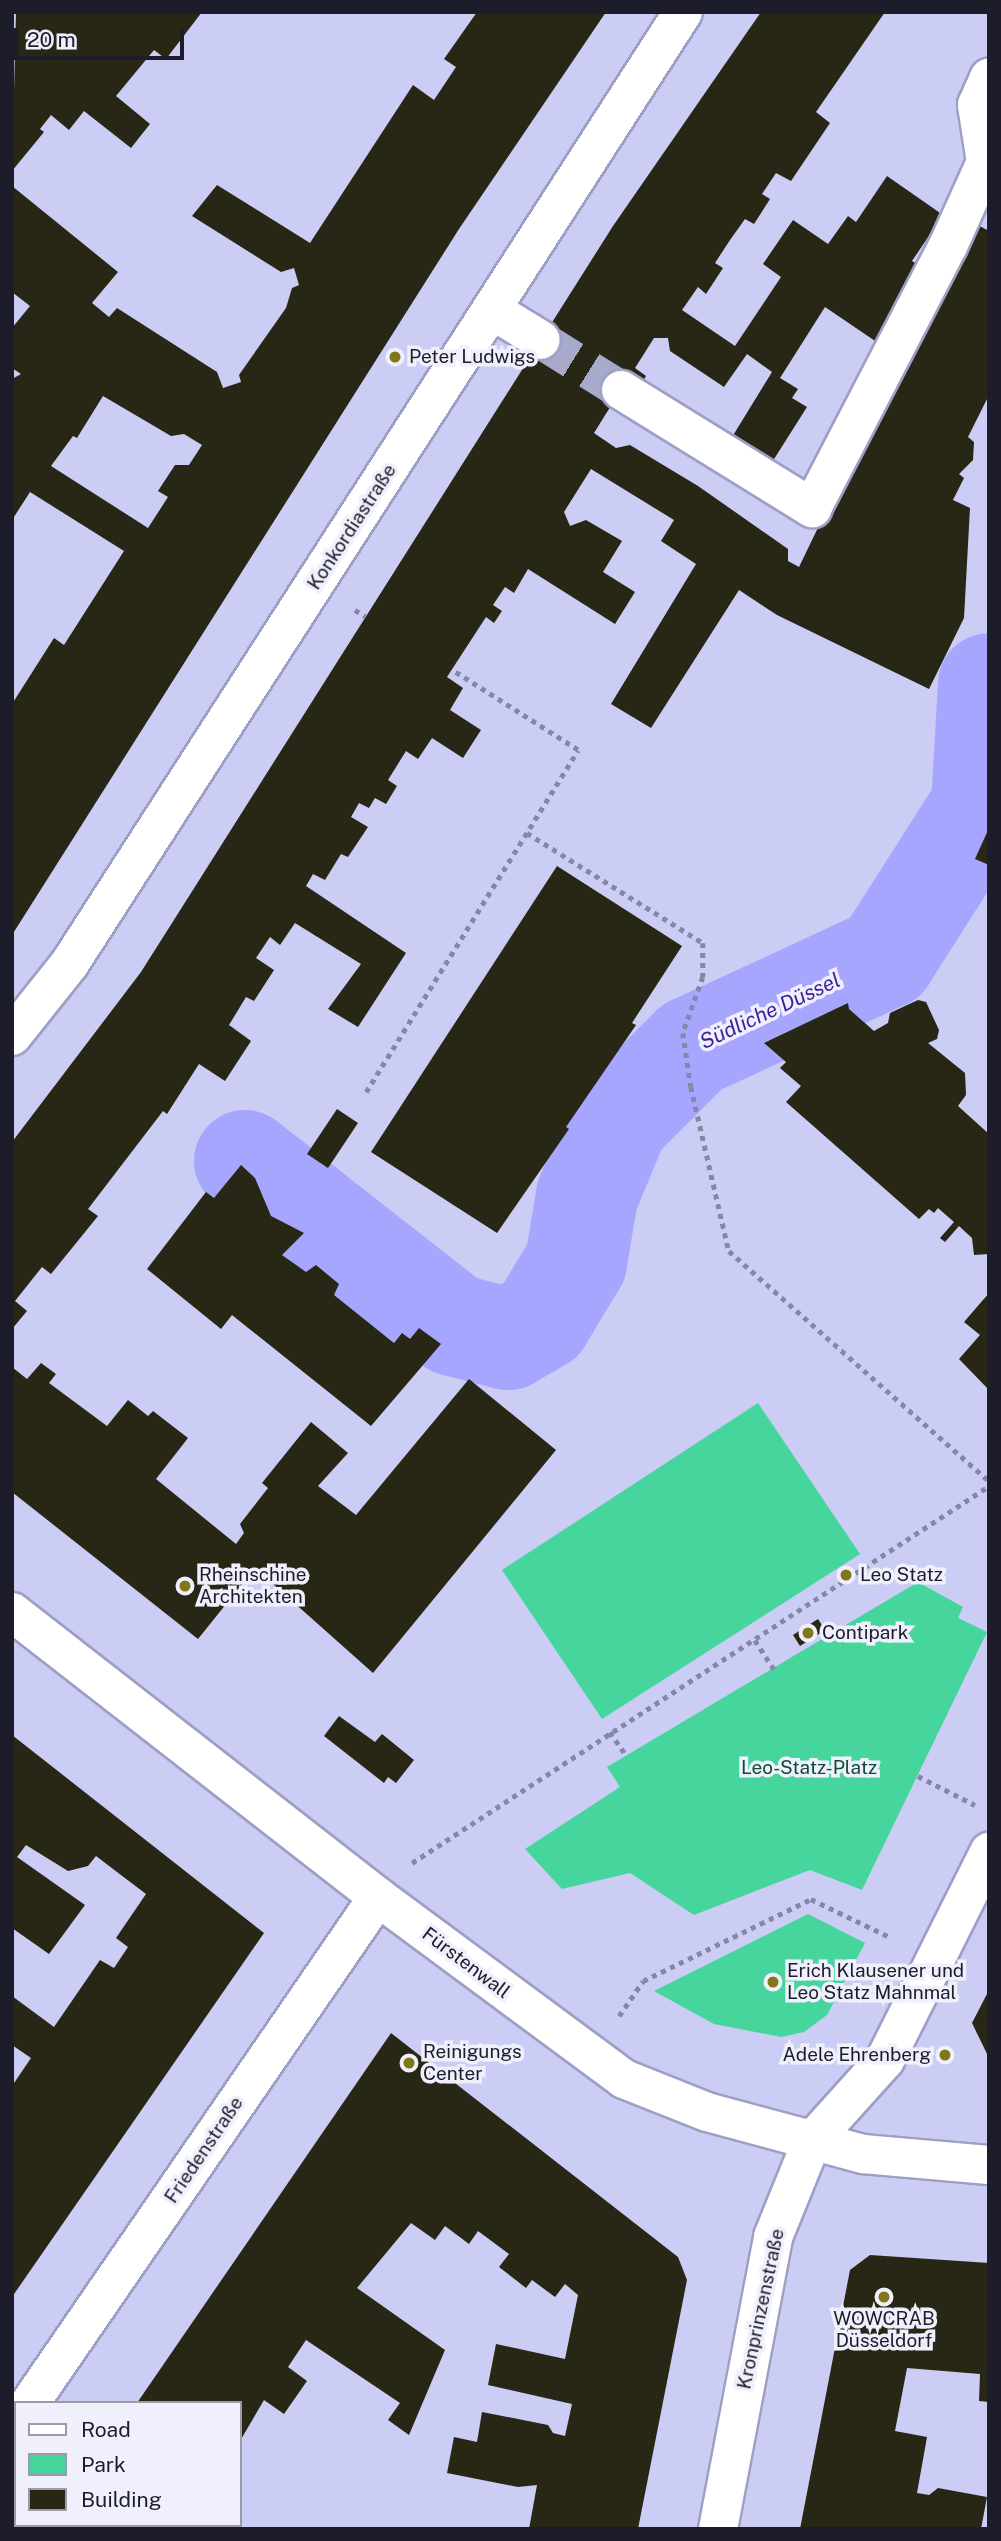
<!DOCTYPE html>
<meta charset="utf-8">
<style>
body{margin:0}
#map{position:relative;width:1001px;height:2541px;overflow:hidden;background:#cbcdf4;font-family:"Public Sans",sans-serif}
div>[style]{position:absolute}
.green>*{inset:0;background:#45d59d}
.river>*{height:102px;margin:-51px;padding:0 51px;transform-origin:51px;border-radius:51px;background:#a7a6fe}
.building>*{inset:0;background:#282614}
.minor-tunnel>*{height:38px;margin-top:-19px;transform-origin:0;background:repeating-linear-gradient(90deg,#a8aacc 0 38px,transparent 0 57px)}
.path>*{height:4.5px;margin-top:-2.25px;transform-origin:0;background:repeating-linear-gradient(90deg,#8687a4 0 5px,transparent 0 10px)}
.roads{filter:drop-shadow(2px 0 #9e9fc5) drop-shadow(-2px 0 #9e9fc5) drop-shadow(0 2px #9e9fc5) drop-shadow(0 -2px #9e9fc5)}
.minor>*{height:38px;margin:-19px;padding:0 19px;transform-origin:19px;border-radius:19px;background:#fff}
.dots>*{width:19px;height:19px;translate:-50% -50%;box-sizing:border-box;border:4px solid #eff0fc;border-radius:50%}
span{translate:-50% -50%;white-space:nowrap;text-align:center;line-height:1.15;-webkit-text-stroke:7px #eff0fc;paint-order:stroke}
.poi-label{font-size:19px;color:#1c1c2a}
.left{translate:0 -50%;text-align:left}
.right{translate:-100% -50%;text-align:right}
.street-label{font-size:19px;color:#1c1c2a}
.park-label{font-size:19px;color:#094b33}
.water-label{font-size:21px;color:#3c1f9d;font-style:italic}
.frame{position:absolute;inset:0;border:14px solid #1c1c2a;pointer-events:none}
.legend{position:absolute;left:14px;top:2401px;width:228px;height:126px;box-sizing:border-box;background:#eff0fc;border:2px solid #9b9ba8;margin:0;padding:9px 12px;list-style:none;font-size:21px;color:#1c1c2a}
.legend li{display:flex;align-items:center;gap:14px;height:35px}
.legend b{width:35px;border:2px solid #9b9ba8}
.scale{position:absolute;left:14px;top:28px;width:170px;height:32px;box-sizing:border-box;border:4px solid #1c1c2a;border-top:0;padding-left:9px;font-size:21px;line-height:24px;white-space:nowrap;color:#1c1c2a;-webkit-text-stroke:5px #eff0fc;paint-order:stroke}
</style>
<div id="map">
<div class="green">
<div style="clip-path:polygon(758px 1403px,860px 1554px,602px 1719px,502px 1570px)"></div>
<div style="clip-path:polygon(918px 1582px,963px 1607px,958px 1618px,987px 1632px,862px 1890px,810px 1870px,694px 1915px,630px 1873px,562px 1889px,525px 1849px,620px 1787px,607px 1767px)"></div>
<div style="clip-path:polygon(808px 1914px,865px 1943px,827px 2015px,804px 2032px,781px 2037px,714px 2024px,654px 1991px)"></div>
</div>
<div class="river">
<div style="left:245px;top:1161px;width:266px;rotate:38.1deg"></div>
<div style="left:454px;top:1325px;width:56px;rotate:14.5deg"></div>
<div style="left:508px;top:1339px;width:38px;rotate:-30deg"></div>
<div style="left:541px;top:1320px;width:68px;rotate:-58.9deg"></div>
<div style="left:576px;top:1262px;width:67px;rotate:-80.5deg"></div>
<div style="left:587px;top:1196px;width:81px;rotate:-67.5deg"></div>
<div style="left:618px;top:1121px;width:105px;rotate:-45deg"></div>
<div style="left:692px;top:1047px;width:213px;rotate:-24.8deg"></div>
<div style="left:885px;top:958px;width:180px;rotate:-57.5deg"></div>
<div style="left:982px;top:806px;width:122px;rotate:-86.7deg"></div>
</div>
<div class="building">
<div style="clip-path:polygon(16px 12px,202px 12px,166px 59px,154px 50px,116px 96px,150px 124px,131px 148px,84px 111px,69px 130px,51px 115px,40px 129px,44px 132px,12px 171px)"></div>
<div style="clip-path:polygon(evenodd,477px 12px,606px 12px,459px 229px,12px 935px,12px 704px,54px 638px,64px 645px,124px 551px,30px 492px,12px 520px,12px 379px,21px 374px,12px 368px,12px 328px,30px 306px,12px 292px,12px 186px,118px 272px,92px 303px,109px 317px,117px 308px,217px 372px,223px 388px,241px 382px,239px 375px,286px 308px,292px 288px,299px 285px,294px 268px,281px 272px,192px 216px,217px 185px,310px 243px,413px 85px,434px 100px,456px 67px,444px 59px,477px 12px,103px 396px,171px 436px,184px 434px,202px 445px,189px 465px,175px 465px,158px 491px,168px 497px,148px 528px,51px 466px,73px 436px,77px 438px,103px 396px)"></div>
<div style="clip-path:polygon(761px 12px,885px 12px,816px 112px,830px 123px,791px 181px,776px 173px,762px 194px,770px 199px,754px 224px,745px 219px,730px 240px,715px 263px,723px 268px,706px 294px,698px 287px,682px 310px,735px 346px,781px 277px,763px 264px,793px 220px,828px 244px,848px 216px,856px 222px,887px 176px,943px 215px,912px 261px,922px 267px,884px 347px,825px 307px,780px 378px,798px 389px,792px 398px,807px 407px,769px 467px,729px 442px,772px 372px,747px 354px,724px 387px,670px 351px,668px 338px,654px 338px,635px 368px,646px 376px,639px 388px,627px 380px,594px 433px,616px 448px,630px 445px,698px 486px,788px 549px,788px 561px,799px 567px,828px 507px,874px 431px,974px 223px,989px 231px,989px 395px,968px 437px,974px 442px,973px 460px,959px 474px,964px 478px,953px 500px,970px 508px,964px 618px,929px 689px,777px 615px,739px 590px,651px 728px,611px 704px,696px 564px,661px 541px,674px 520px,591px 469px,564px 512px,570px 526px,586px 520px,622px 541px,603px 572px,635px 592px,615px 624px,528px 569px,514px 593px,505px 587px,493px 605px,502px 611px,494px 623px,486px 617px,447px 677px,463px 688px,450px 710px,481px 730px,463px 758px,432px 738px,418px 759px,406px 751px,388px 780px,397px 786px,386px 804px,375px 798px,369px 808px,359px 803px,351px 817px,368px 827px,348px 857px,341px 854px,325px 880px,313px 874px,306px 886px,406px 953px,358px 1027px,328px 1009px,361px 964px,295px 923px,280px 945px,270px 937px,256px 958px,274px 970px,254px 1001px,246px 997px,229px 1025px,251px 1041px,225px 1081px,199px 1064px,167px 1114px,163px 1111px,88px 1209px,98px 1216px,51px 1274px,42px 1267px,15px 1301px,27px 1311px,12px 1329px,12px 1142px,141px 972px,613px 226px)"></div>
<div style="clip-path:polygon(989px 828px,989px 865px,975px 859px)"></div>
<div style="clip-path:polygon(557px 866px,682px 946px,632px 1023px,636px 1025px,566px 1127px,569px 1129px,497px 1233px,371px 1152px)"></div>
<div style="clip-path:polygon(918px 1000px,926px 1002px,939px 1030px,937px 1039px,928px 1043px,965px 1073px,966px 1095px,958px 1106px,989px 1134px,989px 1254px,974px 1255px,972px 1238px,959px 1226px,945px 1242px,940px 1238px,954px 1222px,938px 1208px,934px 1213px,929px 1209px,919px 1219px,786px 1102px,801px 1086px,780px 1068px,786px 1062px,764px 1043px,848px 1003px,849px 1009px,874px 1031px,888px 1023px,890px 1013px)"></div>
<div style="clip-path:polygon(337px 1109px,358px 1123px,328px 1168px,307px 1154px)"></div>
<div style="clip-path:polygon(241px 1165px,255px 1178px,271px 1216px,304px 1233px,282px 1255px,306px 1272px,316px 1265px,339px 1284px,334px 1295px,394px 1343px,402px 1333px,410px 1339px,419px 1328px,441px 1344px,371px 1426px,232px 1315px,221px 1329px,147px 1269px,206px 1192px,214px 1198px)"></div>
<div style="clip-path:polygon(989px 1293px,989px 1390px,959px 1359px,980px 1335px,964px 1322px)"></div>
<div style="clip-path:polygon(41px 1363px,56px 1374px,49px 1383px,107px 1426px,128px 1400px,148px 1416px,153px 1411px,188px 1438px,156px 1479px,236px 1544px,244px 1533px,240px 1524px,268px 1488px,262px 1483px,311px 1422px,348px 1453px,318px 1486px,356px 1515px,469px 1379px,556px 1450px,373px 1673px,255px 1568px,198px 1639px,12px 1492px,12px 1367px,27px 1379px)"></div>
<div style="clip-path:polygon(818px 1619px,825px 1630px,800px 1646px,793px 1635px)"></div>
<div style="clip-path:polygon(339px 1716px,375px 1742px,382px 1734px,414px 1760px,396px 1783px,388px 1777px,384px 1783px,324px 1736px)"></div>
<div style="clip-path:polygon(12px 1735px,264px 1933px,12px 2297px,12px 2086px,31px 2058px,12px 2045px,12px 1996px,54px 2027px,100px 1960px,114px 1968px,128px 1947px,116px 1938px,146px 1894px,96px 1856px,88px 1866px,68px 1871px,26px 1845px,17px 1857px,85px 1905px,49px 1954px,12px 1928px)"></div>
<div style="clip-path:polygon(989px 1990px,989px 2058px,972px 2023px)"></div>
<div style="clip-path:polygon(391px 2033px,678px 2257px,687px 2280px,638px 2529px,529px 2529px,537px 2485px,518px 2487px,447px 2473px,454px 2437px,477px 2442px,482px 2412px,548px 2425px,553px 2433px,565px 2436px,572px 2404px,488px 2385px,496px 2344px,565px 2359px,578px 2295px,565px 2284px,555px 2297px,532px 2280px,526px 2288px,499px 2267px,509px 2254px,478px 2231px,469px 2244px,445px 2226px,435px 2240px,411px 2223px,357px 2288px,445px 2350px,409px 2435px,388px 2420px,400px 2403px,306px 2340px,288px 2367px,307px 2381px,284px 2414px,264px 2400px,240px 2441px,240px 2403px,137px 2403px)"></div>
<div style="clip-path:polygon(870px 2255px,989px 2263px,989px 2402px,979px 2401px,980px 2374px,907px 2368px,895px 2431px,927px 2437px,917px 2493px,929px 2495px,938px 2488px,987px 2497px,981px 2529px,800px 2529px,850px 2270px)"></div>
<div style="clip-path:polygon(50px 2525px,196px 2525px,48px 2529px)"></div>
</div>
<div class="minor-tunnel">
<div style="left:541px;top:340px;width:94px;rotate:32deg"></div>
</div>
<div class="path">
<div style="left:355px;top:610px;width:12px;rotate:31deg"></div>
<div style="left:527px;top:833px;width:208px;rotate:32deg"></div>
<div style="left:703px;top:943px;width:34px;rotate:90deg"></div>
<div style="left:703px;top:977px;width:59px;rotate:109.7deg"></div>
<div style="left:683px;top:1033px;width:55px;rotate:81.6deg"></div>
<div style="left:691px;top:1087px;width:168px;rotate:77deg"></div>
<div style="left:729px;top:1251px;width:347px;rotate:41.5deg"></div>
<div style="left:366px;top:1092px;width:402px;rotate:-58.2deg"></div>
<div style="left:578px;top:750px;width:149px;rotate:-147.6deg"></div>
<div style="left:755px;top:1640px;width:37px;rotate:57deg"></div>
<div style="left:610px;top:1732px;width:28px;rotate:55deg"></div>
<div style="left:918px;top:1776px;width:64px;rotate:27deg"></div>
<div style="left:412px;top:1863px;width:689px;rotate:-33.16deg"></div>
<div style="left:619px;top:2016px;width:42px;rotate:-55.6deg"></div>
<div style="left:643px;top:1981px;width:187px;rotate:-26deg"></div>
<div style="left:811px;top:1899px;width:88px;rotate:25.7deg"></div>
</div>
<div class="roads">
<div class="minor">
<div style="left:492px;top:310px;width:57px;rotate:31.5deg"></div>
<div style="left:621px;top:390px;width:225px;rotate:31.7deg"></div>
<div style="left:812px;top:508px;width:295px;rotate:-62.6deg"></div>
<div style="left:948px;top:246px;width:92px;rotate:-65.7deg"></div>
<div style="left:986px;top:162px;width:58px;rotate:-99deg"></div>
<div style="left:977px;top:105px;width:30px;rotate:-66deg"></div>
<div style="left:12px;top:1036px;width:93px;rotate:-51.5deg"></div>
<div style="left:70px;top:963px;width:1131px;rotate:-57.19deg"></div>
<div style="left:12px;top:1612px;width:464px;rotate:37.9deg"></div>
<div style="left:378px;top:1897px;width:306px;rotate:36.5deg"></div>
<div style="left:624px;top:2079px;width:89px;rotate:21.7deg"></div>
<div style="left:707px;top:2112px;width:162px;rotate:15.1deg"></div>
<div style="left:863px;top:2154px;width:126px;rotate:5deg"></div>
<div style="left:30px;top:2403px;width:614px;rotate:-55.48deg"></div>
<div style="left:718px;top:2529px;width:297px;rotate:-79.3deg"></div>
<div style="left:773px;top:2237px;width:104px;rotate:-67.9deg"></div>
<div style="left:812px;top:2141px;width:109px;rotate:-48deg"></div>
<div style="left:885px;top:2060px;width:233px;rotate:-63.4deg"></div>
</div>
</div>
<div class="dots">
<div style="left:395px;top:357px;background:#80761a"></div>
<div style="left:846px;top:1575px;background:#80761a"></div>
<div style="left:185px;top:1586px;background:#80761a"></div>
<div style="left:808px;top:1633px;background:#80761a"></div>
<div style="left:773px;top:1982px;background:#80761a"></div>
<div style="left:945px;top:2055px;background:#80761a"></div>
<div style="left:409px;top:2063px;background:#80761a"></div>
<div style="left:884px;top:2297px;background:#80761a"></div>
</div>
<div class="poi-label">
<span class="left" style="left:409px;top:357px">Peter Ludwigs</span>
<span class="left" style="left:199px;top:1586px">Rheinschine<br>Architekten</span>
<span class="left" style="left:860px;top:1575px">Leo Statz</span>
<span class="left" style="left:822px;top:1633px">Contipark</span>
<span class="left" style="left:787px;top:1982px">Erich Klausener und<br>Leo Statz Mahnmal</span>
<span class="left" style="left:423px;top:2063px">Reinigungs<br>Center</span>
<span class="right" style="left:931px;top:2055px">Adele Ehrenberg</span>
<span style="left:884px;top:2330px">WOWCRAB<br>Düsseldorf</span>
</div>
<div class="street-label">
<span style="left:352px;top:527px;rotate:-57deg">Konkordiastraße</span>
<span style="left:466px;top:1963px;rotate:37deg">Fürstenwall</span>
<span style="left:204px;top:2150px;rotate:-56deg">Friedenstraße</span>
<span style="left:761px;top:2309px;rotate:-78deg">Kronprinzenstraße</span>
</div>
<div class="park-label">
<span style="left:809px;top:1768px">Leo-Statz-Platz</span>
</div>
<div class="water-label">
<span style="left:770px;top:1011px;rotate:-25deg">Südliche Düssel</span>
</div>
<div class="frame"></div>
<ul class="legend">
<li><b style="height:9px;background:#fff"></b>Road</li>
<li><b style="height:19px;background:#45d59d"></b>Park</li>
<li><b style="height:19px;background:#282614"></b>Building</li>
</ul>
<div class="scale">20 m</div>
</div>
